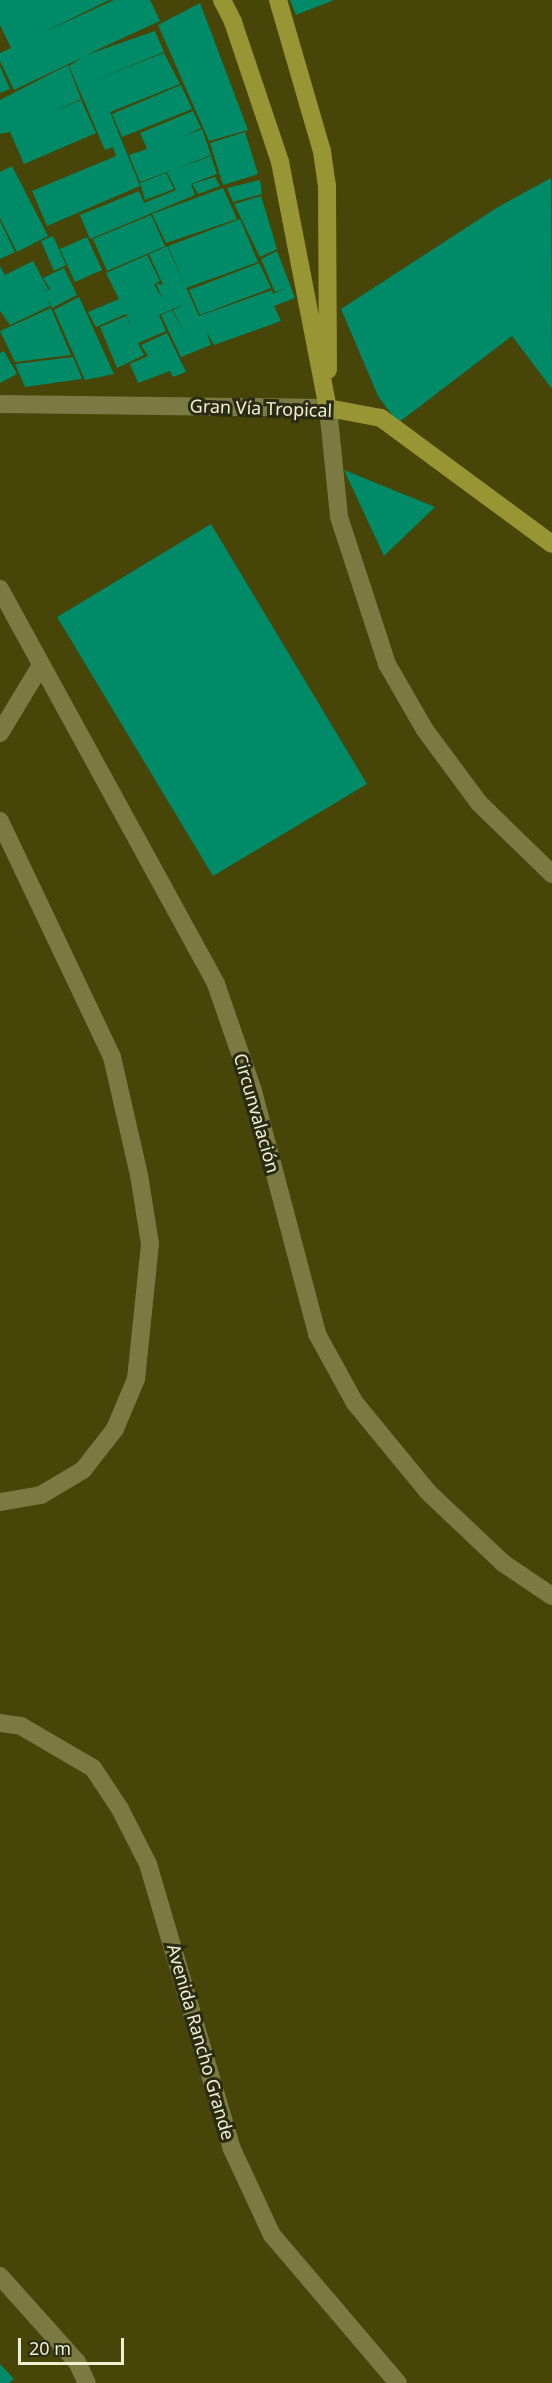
<!DOCTYPE html>
<meta charset="utf-8">
<style>
body{margin:0}
#map{position:relative;width:552px;height:2383px;overflow:hidden;background:#474507;font-family:"Noto Sans",sans-serif}
div>[style]{position:absolute}
.building>*{inset:0;background:#008b68}
.minor>*{height:18px;margin:-9px;padding:0 9px;transform-origin:9px;border-radius:9px;background:#7b7a42}
.major>*{height:18px;margin:-9px;padding:0 9px;transform-origin:9px;border-radius:9px;background:#989534}
span{translate:-50% -50%;white-space:nowrap;text-align:center;line-height:1.15;-webkit-text-stroke:6px #2b2a13;paint-order:stroke}
.street-label{font-size:18px;color:#efefd1}
.scale{position:absolute;left:18px;top:2338px;width:106px;height:27px;box-sizing:border-box;border:3px solid #efefd1;border-top:0;padding-left:8px;font-size:18px;line-height:21px;white-space:nowrap;color:#efefd1;-webkit-text-stroke:4px #2b2a13;paint-order:stroke}
</style>
<div id="map">
<div class="building">
<div style="clip-path:polygon(0 0,109px 0,42px 33px,114px 0,150px 0,160px 21px,86px 55px,155px 31px,164px 52px,92px 81px,164px 53px,180px 84px,110px 112px,140px 186px,47px 226px,32px 191px,116px 156px,113px 147px,105px 150px,69px 66px,81px 58px,14px 90px,0 61px,0 53px,11px 48px,0 25px)"></div>
<div style="clip-path:polygon(290px 0,334px 0,296px 15px)"></div>
<div style="clip-path:polygon(200px 3px,248px 130px,209px 141px,158px 25px)"></div>
<div style="clip-path:polygon(68px 65px,81px 99px,52px 112px,81px 100px,96px 133px,24px 164px,10px 132px,0 134px,0 100px)"></div>
<div style="clip-path:polygon(0 66px,10px 89px,0 93px)"></div>
<div style="clip-path:polygon(181px 85px,192px 109px,122px 137px,112px 114px)"></div>
<div style="clip-path:polygon(193px 111px,201px 128px,184px 136px,202px 129px,211px 155px,171px 171px,211px 156px,217px 174px,191px 184px,195px 195px,90px 239px,80px 215px,139px 191px,144px 203px,176px 190px,167px 172px,140px 182px,129px 155px,147px 149px,140px 133px)"></div>
<div style="clip-path:polygon(245px 132px,258px 174px,223px 185px,210px 143px)"></div>
<div style="clip-path:polygon(12px 166px,48px 236px,17px 252px,0 218px,0 172px)"></div>
<div style="clip-path:polygon(166px 173px,174px 189px,145px 200px,140px 183px)"></div>
<div style="clip-path:polygon(215px 177px,220px 186px,198px 194px,192px 184px)"></div>
<div style="clip-path:polygon(551px 178px,552px 389px,512px 336px,398px 423px,378px 396px,341px 309px,498px 207px)"></div>
<div style="clip-path:polygon(260px 180px,262px 194px,233px 202px,227px 188px)"></div>
<div style="clip-path:polygon(223px 188px,237px 219px,166px 243px,152px 214px)"></div>
<div style="clip-path:polygon(261px 196px,277px 249px,260px 257px,234px 204px)"></div>
<div style="clip-path:polygon(151px 215px,165px 246px,107px 271px,93px 239px)"></div>
<div style="clip-path:polygon(240px 219px,258px 262px,186px 288px,168px 246px)"></div>
<div style="clip-path:polygon(0 221px,15px 252px,0 259px)"></div>
<div style="clip-path:polygon(53px 236px,66px 265px,54px 271px,41px 241px)"></div>
<div style="clip-path:polygon(87px 237px,102px 270px,75px 282px,60px 249px)"></div>
<div style="clip-path:polygon(167px 246px,199px 316px,272px 290px,273px 294px,286px 288px,275px 292px,261px 259px,277px 251px,295px 298px,274px 306px,281px 321px,214px 345px,206px 331px,211px 345px,181px 357px,161px 315px,172px 310px,186px 338px,173px 310px,184px 304px,159px 315px,166px 331px,138px 343px,144px 355px,117px 368px,100px 327px,126px 316px,131px 326px,126px 314px,96px 327px,88px 312px,119px 299px,106px 273px,147px 255px,160px 281px,154px 284px,163px 300px,156px 283px,163px 285px,149px 254px)"></div>
<div style="clip-path:polygon(33px 261px,48px 289px,43px 292px,50px 289px,43px 278px,64px 268px,77px 295px,52px 308px,47px 298px,50px 306px,10px 325px,0 311px,0 266px,5px 275px)"></div>
<div style="clip-path:polygon(259px 263px,271px 288px,200px 315px,189px 290px)"></div>
<div style="clip-path:polygon(79px 297px,114px 374px,85px 380px,54px 310px)"></div>
<div style="clip-path:polygon(51px 308px,71px 355px,15px 362px,0 331px)"></div>
<div style="clip-path:polygon(167px 333px,186px 372px,173px 377px,170px 371px,138px 383px,130px 364px,148px 356px,141px 345px)"></div>
<div style="clip-path:polygon(4px 351px,17px 374px,0 383px,0 353px)"></div>
<div style="clip-path:polygon(73px 357px,82px 379px,25px 387px,15px 364px)"></div>
<div style="clip-path:polygon(344px 470px,435px 507px,384px 556px)"></div>
<div style="clip-path:polygon(211px 524px,367px 784px,213px 876px,57px 617px)"></div>
<div style="clip-path:polygon(0 2364px,14px 2379px,9px 2383px,0 2383px)"></div>
</div>
<div class="minor">
<div style="left:0;top:404px;width:328px;rotate:0.7deg"></div>
<div style="left:328px;top:408px;width:110px;rotate:84.2deg"></div>
<div style="left:339px;top:517px;width:155px;rotate:71.9deg"></div>
<div style="left:387px;top:664px;width:76px;rotate:60.1deg"></div>
<div style="left:425px;top:730px;width:91px;rotate:53.5deg"></div>
<div style="left:479px;top:803px;width:102px;rotate:44.2deg"></div>
<div style="left:0;top:589px;width:450px;rotate:61.3deg"></div>
<div style="left:216px;top:984px;width:113px;rotate:70.9deg"></div>
<div style="left:253px;top:1091px;width:251px;rotate:75.2deg"></div>
<div style="left:317px;top:1334px;width:79px;rotate:61.2deg"></div>
<div style="left:355px;top:1403px;width:115px;rotate:50.6deg"></div>
<div style="left:428px;top:1492px;width:103px;rotate:43.4deg"></div>
<div style="left:503px;top:1563px;width:59px;rotate:34deg"></div>
<div style="left:0;top:733px;width:79px;rotate:-58.9deg"></div>
<div style="left:0;top:821px;width:261px;rotate:64.6deg"></div>
<div style="left:112px;top:1057px;width:121px;rotate:77.1deg"></div>
<div style="left:139px;top:1175px;width:70px;rotate:80.9deg"></div>
<div style="left:150px;top:1244px;width:136px;rotate:95.9deg"></div>
<div style="left:136px;top:1379px;width:54px;rotate:112.8deg"></div>
<div style="left:115px;top:1429px;width:52px;rotate:128deg"></div>
<div style="left:83px;top:1470px;width:49px;rotate:149.2deg"></div>
<div style="left:41px;top:1495px;width:42px;rotate:170.3deg"></div>
<div style="left:0;top:1723px;width:21px;rotate:8deg"></div>
<div style="left:21px;top:1726px;width:83px;rotate:30.3deg"></div>
<div style="left:93px;top:1768px;width:49px;rotate:56.6deg"></div>
<div style="left:120px;top:1809px;width:62px;rotate:63deg"></div>
<div style="left:148px;top:1864px;width:297px;rotate:73.6deg"></div>
<div style="left:232px;top:2149px;width:95px;rotate:65.1deg"></div>
<div style="left:272px;top:2235px;width:194px;rotate:49.6deg"></div>
<div style="left:0;top:2276px;width:115px;rotate:48.2deg"></div>
<div style="left:77px;top:2362px;width:23px;rotate:65deg"></div>
</div>
<div class="major">
<div style="left:222px;top:0;width:25px;rotate:63deg"></div>
<div style="left:233px;top:22px;width:148px;rotate:71.4deg"></div>
<div style="left:280px;top:162px;width:251px;rotate:79deg"></div>
<div style="left:278px;top:0;width:157px;rotate:73.8deg"></div>
<div style="left:322px;top:151px;width:34px;rotate:82deg"></div>
<div style="left:327px;top:185px;width:185px;rotate:89.7deg"></div>
<div style="left:328px;top:408px;width:54px;rotate:10.7deg"></div>
<div style="left:381px;top:418px;width:212px;rotate:36.4deg"></div>
</div>
<div class="street-label">
<span style="left:261px;top:408px;rotate:2deg">Gran Vía Tropical</span>
<span style="left:257px;top:1113px;rotate:74deg">Circunvalación</span>
<span style="left:201px;top:2042px;rotate:74deg">Avenida Rancho Grande</span>
</div>
<div class="scale">20 m</div>
</div>
